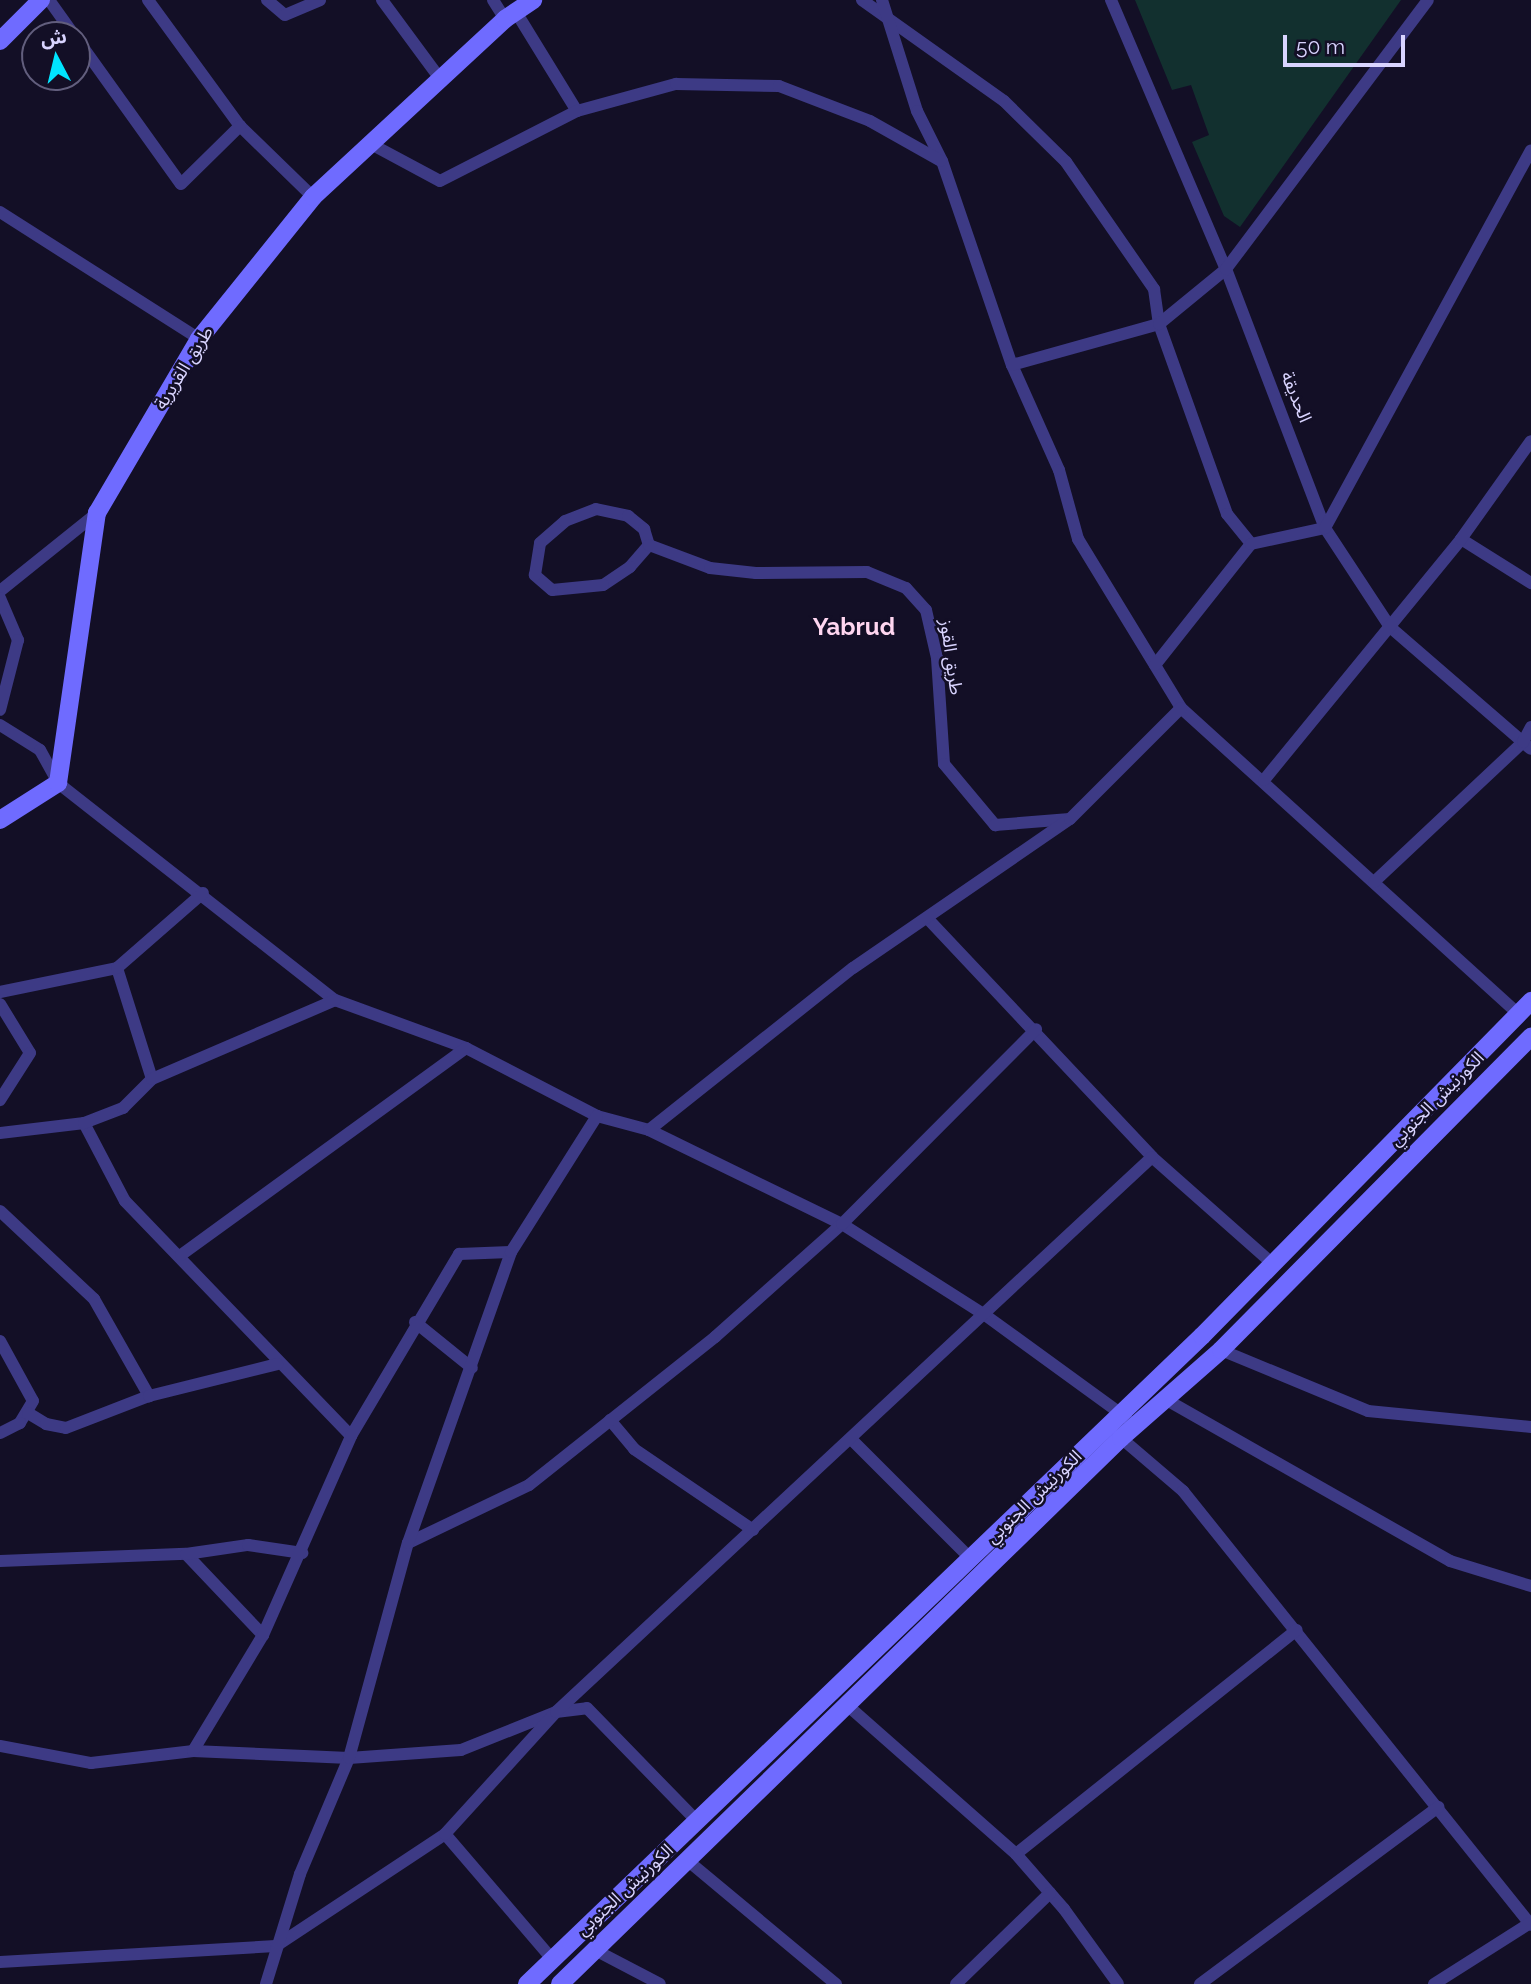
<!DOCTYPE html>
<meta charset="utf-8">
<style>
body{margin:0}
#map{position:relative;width:1531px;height:1984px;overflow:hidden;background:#130f26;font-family:Raleway,"Noto Sans Arabic",sans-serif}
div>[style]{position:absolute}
.green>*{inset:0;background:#12302f}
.street>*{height:12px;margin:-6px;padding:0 6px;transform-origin:6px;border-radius:6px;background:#3d3a85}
.secondary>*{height:18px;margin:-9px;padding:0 9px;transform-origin:9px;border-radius:9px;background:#6f6bff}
span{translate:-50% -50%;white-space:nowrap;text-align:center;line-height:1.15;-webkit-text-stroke:5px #130f26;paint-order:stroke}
.street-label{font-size:18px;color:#d9d4ff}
.district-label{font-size:24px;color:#ffd6f0;font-weight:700}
.north{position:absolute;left:21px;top:21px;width:70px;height:70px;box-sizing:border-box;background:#130f26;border:2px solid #625e7d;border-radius:50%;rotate:353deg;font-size:19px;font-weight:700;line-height:28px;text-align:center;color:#d9d4ff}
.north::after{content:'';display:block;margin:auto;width:24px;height:32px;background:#00e5ff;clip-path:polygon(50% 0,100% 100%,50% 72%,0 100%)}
.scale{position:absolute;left:1283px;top:35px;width:122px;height:32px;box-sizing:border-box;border:4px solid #d9d4ff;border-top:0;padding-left:9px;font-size:21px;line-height:24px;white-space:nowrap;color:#d9d4ff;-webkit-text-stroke:5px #130f26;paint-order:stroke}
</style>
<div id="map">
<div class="green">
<div style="clip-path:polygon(1135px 0,1401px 0,1240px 227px,1224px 216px,1192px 142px,1209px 135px,1191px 85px,1172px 90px)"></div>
</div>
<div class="street">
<div style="left:49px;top:0;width:43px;rotate:54.5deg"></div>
<div style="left:148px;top:0;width:156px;rotate:53.9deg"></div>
<div style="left:240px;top:126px;width:102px;rotate:44.2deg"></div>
<div style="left:267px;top:0;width:23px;rotate:40deg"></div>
<div style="left:285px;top:15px;width:38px;rotate:-23deg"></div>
<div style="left:382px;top:0;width:99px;rotate:53.6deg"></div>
<div style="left:493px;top:0;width:22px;rotate:58deg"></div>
<div style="left:862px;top:0;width:174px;rotate:35.4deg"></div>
<div style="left:1004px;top:101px;width:87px;rotate:44.5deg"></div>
<div style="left:1066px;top:162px;width:155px;rotate:55.3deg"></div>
<div style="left:1154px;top:289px;width:35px;rotate:82deg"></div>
<div style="left:1159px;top:324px;width:202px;rotate:70.3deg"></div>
<div style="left:1227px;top:514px;width:38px;rotate:51deg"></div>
<div style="left:882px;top:0;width:116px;rotate:72.5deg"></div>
<div style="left:917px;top:111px;width:56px;rotate:63.4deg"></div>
<div style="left:942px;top:161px;width:216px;rotate:71.1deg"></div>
<div style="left:1012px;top:365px;width:115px;rotate:65.9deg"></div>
<div style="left:1059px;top:470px;width:72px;rotate:74.6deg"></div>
<div style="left:1078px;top:539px;width:198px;rotate:58.6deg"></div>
<div style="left:1181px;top:708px;width:457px;rotate:42.2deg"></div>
<div style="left:1111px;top:0;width:293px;rotate:66.9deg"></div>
<div style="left:1226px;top:269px;width:277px;rotate:69.1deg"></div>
<div style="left:1325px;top:528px;width:118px;rotate:56.7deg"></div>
<div style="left:1390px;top:627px;width:186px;rotate:40.9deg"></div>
<div style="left:516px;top:12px;width:116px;rotate:58.4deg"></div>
<div style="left:577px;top:111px;width:103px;rotate:-15.3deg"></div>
<div style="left:676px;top:84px;width:103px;rotate:1.1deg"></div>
<div style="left:779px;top:86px;width:97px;rotate:21deg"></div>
<div style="left:870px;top:121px;width:81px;rotate:29.4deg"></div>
<div style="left:77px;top:39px;width:178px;rotate:54.4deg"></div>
<div style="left:181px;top:184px;width:83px;rotate:-44.5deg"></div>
<div style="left:371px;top:144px;width:78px;rotate:28.2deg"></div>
<div style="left:440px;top:181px;width:154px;rotate:-27.1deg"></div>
<div style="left:0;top:212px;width:236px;rotate:32.5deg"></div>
<div style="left:1012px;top:365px;width:153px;rotate:-15.6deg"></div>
<div style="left:1159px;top:324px;width:87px;rotate:-39.4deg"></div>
<div style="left:1226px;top:269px;width:336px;rotate:-53.1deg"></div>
<div style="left:1461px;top:539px;width:83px;rotate:32.2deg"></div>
<div style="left:649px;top:545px;width:29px;rotate:131deg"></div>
<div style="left:630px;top:567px;width:32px;rotate:146deg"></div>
<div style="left:603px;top:585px;width:51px;rotate:174.4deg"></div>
<div style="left:552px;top:590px;width:23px;rotate:-139deg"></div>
<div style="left:535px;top:575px;width:32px;rotate:-81deg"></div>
<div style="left:540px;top:543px;width:33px;rotate:-41deg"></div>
<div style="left:565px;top:521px;width:33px;rotate:-21deg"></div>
<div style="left:596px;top:509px;width:33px;rotate:12deg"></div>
<div style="left:628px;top:516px;width:21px;rotate:39deg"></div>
<div style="left:644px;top:529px;width:17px;rotate:73deg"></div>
<div style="left:649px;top:545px;width:65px;rotate:20.7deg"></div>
<div style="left:710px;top:568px;width:46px;rotate:6.2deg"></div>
<div style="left:756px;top:573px;width:111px;rotate:-0.5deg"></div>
<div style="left:867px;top:572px;width:42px;rotate:22.3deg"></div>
<div style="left:906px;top:588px;width:30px;rotate:48deg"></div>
<div style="left:926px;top:610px;width:49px;rotate:77.1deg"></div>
<div style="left:937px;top:658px;width:106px;rotate:86.2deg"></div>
<div style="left:944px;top:764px;width:80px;rotate:50.1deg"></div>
<div style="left:995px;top:825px;width:75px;rotate:-4.6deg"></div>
<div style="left:0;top:591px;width:124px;rotate:-38.8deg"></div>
<div style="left:0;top:598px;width:46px;rotate:66.8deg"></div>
<div style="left:18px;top:640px;width:72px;rotate:104.4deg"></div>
<div style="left:1155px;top:665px;width:154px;rotate:-51.6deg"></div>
<div style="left:1251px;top:544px;width:76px;rotate:-12.2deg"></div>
<div style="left:1325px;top:528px;width:430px;rotate:-61.4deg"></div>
<div style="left:0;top:725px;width:47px;rotate:32deg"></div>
<div style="left:40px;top:750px;width:38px;rotate:61deg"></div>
<div style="left:58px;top:783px;width:352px;rotate:38.1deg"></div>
<div style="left:335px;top:1000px;width:140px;rotate:20.1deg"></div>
<div style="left:466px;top:1048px;width:148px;rotate:27.4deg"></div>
<div style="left:597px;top:1116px;width:54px;rotate:15.1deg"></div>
<div style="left:649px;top:1130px;width:215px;rotate:26deg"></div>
<div style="left:842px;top:1224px;width:169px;rotate:32.5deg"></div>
<div style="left:985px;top:1315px;width:175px;rotate:36deg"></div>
<div style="left:1264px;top:780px;width:311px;rotate:-50.7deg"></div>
<div style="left:1461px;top:539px;width:120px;rotate:-54.5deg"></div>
<div style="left:1374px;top:882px;width:204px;rotate:-43.2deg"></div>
<div style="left:1523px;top:742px;width:17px;rotate:-62deg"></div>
<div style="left:928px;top:919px;width:327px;rotate:46.7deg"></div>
<div style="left:1152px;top:1157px;width:163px;rotate:41.5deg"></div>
<div style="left:117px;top:968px;width:116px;rotate:72.5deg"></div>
<div style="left:0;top:992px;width:119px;rotate:-11.6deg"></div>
<div style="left:117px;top:968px;width:114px;rotate:-41.1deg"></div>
<div style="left:0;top:1004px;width:57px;rotate:58.5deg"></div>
<div style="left:30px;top:1053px;width:56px;rotate:122.6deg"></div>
<div style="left:84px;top:1123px;width:88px;rotate:62.3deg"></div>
<div style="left:125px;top:1201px;width:326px;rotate:46.1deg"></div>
<div style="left:649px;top:1130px;width:260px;rotate:-38.5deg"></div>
<div style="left:853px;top:968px;width:263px;rotate:-34.5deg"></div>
<div style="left:1070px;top:819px;width:157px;rotate:-45deg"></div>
<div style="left:0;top:1133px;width:85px;rotate:-6.8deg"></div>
<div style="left:84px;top:1123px;width:42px;rotate:-21deg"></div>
<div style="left:123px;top:1108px;width:41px;rotate:-45deg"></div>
<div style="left:152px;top:1079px;width:199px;rotate:-23.3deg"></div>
<div style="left:0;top:1211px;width:129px;rotate:43.1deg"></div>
<div style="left:94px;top:1299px;width:112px;rotate:60.4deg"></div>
<div style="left:181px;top:1255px;width:352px;rotate:-36deg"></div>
<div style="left:415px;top:1322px;width:73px;rotate:38.9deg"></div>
<div style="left:0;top:1341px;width:68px;rotate:61.2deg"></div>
<div style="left:33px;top:1401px;width:26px;rotate:121deg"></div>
<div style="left:20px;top:1423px;width:22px;rotate:153deg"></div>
<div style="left:1221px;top:1350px;width:159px;rotate:22.5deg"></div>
<div style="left:1368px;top:1411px;width:164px;rotate:5.6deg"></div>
<div style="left:1165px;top:1399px;width:328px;rotate:29.6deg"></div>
<div style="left:1450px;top:1561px;width:85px;rotate:17.2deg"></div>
<div style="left:28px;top:1413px;width:21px;rotate:31deg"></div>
<div style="left:46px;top:1424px;width:20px;rotate:11deg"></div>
<div style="left:66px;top:1428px;width:89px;rotate:-21.1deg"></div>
<div style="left:149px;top:1396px;width:132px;rotate:-14deg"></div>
<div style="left:610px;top:1420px;width:38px;rotate:50deg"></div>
<div style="left:634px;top:1449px;width:144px;rotate:34.2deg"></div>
<div style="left:1121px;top:1438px;width:82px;rotate:40.5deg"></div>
<div style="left:1183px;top:1491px;width:556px;rotate:51.28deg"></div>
<div style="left:851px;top:1439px;width:168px;rotate:45deg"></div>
<div style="left:408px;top:1543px;width:134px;rotate:-25.6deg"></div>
<div style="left:529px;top:1485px;width:238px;rotate:-38.5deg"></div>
<div style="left:715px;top:1337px;width:170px;rotate:-41.7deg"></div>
<div style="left:842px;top:1224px;width:275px;rotate:-45.1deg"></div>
<div style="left:186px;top:1554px;width:112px;rotate:46.5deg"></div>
<div style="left:0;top:1561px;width:186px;rotate:-2.2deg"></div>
<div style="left:186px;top:1554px;width:63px;rotate:-8.3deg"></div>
<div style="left:248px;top:1545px;width:55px;rotate:8.4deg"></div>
<div style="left:847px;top:1705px;width:225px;rotate:41.4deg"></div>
<div style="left:1016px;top:1854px;width:359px;rotate:-38.6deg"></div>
<div style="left:0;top:1746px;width:93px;rotate:10.6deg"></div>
<div style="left:91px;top:1763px;width:103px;rotate:-6.7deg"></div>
<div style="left:193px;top:1751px;width:156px;rotate:2.6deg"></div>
<div style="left:349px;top:1758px;width:112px;rotate:-4.1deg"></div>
<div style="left:461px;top:1750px;width:102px;rotate:-21.8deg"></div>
<div style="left:556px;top:1712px;width:31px;rotate:-7deg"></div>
<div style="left:587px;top:1708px;width:158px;rotate:45.8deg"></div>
<div style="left:193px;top:1751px;width:135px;rotate:-58.9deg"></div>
<div style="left:263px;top:1635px;width:218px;rotate:-66.1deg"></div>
<div style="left:351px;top:1436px;width:212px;rotate:-59.3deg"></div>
<div style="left:459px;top:1254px;width:52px;rotate:-2.2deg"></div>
<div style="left:445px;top:1834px;width:165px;rotate:49.4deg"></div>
<div style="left:1016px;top:1854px;width:73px;rotate:48.9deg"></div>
<div style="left:1064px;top:1909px;width:92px;rotate:54.2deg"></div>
<div style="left:687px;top:1860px;width:194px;rotate:39.8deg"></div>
<div style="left:595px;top:1950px;width:73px;rotate:27.6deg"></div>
<div style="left:0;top:1962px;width:276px;rotate:-3.3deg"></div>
<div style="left:276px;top:1946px;width:203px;rotate:-33.5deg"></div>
<div style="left:445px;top:1834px;width:165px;rotate:-47.7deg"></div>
<div style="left:556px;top:1712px;width:814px;rotate:-42.96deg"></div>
<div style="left:266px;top:1984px;width:115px;rotate:-72.8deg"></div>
<div style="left:300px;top:1874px;width:126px;rotate:-67.1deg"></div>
<div style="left:349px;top:1758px;width:223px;rotate:-74.7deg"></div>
<div style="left:408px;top:1543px;width:309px;rotate:-70.5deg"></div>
<div style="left:511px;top:1252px;width:161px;rotate:-57.7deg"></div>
<div style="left:956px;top:1984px;width:131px;rotate:-44.1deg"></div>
<div style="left:1200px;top:1984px;width:297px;rotate:-36.6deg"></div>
<div style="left:1434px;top:1984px;width:114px;rotate:-32.4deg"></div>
</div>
<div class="secondary">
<div style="left:0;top:41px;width:58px;rotate:-45deg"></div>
<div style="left:0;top:820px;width:69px;rotate:-32.5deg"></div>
<div style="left:58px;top:783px;width:273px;rotate:-81.8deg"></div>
<div style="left:97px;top:513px;width:202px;rotate:-59.6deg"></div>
<div style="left:199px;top:339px;width:182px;rotate:-51.2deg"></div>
<div style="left:313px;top:197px;width:262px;rotate:-42.8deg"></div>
<div style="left:505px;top:19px;width:34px;rotate:-34deg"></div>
<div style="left:527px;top:1984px;width:936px;rotate:-43.83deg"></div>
<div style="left:1202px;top:1336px;width:470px;rotate:-45.5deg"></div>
<div style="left:560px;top:1984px;width:783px;rotate:-44.22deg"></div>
<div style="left:1121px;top:1438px;width:133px;rotate:-41.3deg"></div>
<div style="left:1221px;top:1350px;width:441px;rotate:-45.3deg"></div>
</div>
<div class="street-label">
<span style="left:184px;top:368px;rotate:-58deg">طريق القريرية</span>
<span style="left:1296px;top:397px;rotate:68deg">الحديقة</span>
<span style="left:951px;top:657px;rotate:82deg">طريق القوز</span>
<span style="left:1437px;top:1099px;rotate:-45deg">الكورنيش الجنوبي</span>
<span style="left:1034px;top:1497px;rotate:-44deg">الكورنيش الجنوبي</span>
<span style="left:625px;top:1890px;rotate:-43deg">الكورنيش الجنوبي</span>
</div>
<div class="district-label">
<span style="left:854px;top:627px">Yabrud</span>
</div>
<div class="north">ش</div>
<div class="scale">50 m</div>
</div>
